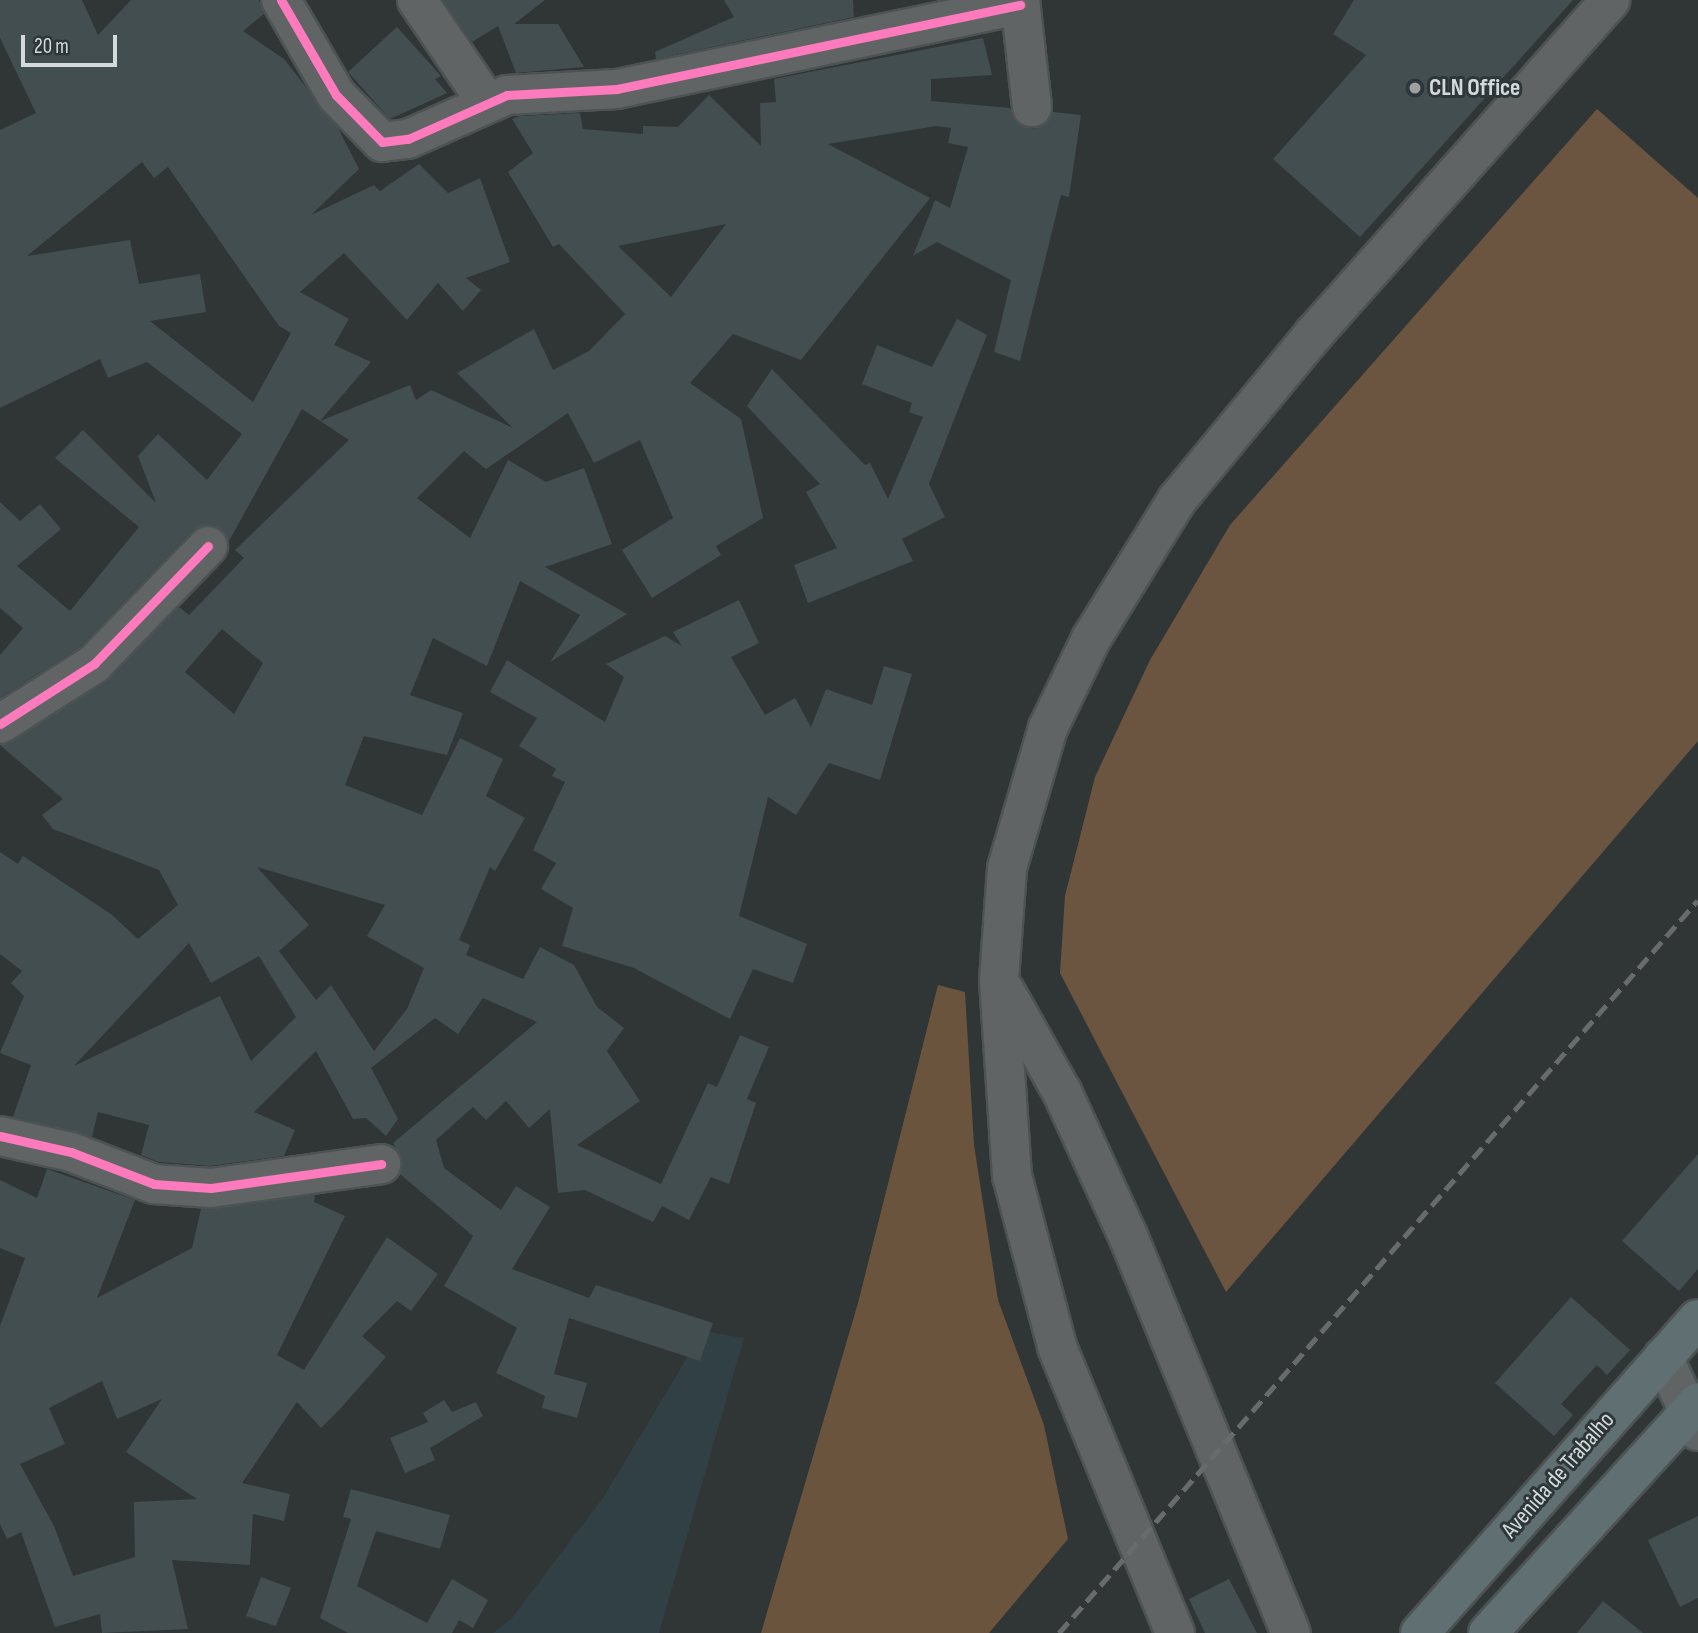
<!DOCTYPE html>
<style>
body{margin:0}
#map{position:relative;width:1698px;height:1633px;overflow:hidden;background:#303536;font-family:"Sofia Sans Condensed",sans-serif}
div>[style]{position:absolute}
.built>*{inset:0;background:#304044}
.green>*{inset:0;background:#6b5540}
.forest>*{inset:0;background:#6b543d}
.building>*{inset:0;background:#434e50}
.roads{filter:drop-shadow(2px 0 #4d5253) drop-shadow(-2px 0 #4d5253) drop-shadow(0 2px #4d5253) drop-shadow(0 -2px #4d5253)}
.minor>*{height:38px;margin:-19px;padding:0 19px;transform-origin:19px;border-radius:19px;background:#606465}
.highway>*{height:38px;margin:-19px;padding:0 19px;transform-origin:19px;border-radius:19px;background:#606f72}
.rail>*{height:5px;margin-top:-2.5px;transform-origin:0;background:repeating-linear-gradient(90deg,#676b6c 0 14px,transparent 0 21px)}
.cycleway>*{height:9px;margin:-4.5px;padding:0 4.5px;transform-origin:4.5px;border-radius:4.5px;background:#fd7abc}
.dots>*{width:19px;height:19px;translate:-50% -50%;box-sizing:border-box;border:4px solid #2d3739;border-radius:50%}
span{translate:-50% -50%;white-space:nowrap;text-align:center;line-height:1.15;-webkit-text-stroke:6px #2d3739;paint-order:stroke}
.poi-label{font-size:24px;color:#d4dadb;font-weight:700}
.left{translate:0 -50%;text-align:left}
.street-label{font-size:24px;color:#d4dadb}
.scale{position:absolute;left:21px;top:35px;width:96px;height:32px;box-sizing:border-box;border:4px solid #d4dadb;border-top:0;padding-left:9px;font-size:21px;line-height:24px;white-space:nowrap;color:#d4dadb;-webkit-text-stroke:5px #2d3739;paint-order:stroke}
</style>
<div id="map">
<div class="built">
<div style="clip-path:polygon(703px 1331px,744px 1338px,659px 1633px,493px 1633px,511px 1619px,603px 1498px)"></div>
</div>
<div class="green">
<div style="clip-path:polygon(1597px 109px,1698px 198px,1698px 741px,1226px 1292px,1060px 973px,1065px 896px,1095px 777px,1150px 660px,1230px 525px)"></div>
</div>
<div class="forest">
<div style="clip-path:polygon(938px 985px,965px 992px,974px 1145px,998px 1300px,1044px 1425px,1068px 1539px,989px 1633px,761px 1633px,858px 1303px)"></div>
</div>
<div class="building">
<div style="clip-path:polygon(evenodd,0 0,82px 0,98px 35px,131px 0,259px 0,264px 14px,243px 31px,284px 59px,338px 128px,359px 169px,311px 215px,374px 185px,380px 191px,419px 164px,448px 193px,480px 178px,510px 262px,466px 278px,481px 290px,463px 311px,438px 283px,407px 320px,344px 253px,300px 292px,349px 319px,334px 345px,371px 362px,320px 421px,410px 385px,416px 400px,431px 390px,513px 428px,457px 373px,534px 329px,553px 370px,589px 351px,625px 314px,559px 244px,553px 247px,508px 172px,533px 153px,512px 119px,519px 116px,580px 113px,583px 129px,643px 134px,643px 126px,678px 127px,709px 95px,761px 146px,760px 103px,776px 102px,774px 79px,983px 38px,992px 75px,931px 79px,931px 101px,1010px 108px,1015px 120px,1034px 129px,1045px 124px,1053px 112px,1081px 115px,1069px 197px,1061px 195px,1020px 361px,994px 352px,1011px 280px,937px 242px,913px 256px,935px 200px,950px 208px,968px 147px,948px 143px,951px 128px,936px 126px,828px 144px,930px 198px,801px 360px,733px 334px,690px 383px,741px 419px,763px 518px,716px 546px,721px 555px,652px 598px,622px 550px,673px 518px,640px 440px,594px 463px,568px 413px,486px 469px,464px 451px,417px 498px,470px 538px,508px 460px,546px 482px,584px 468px,612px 544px,545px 567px,627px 614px,550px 662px,580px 615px,520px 581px,487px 666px,433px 638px,410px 695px,463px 713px,447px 755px,364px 736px,345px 785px,422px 815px,460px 738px,503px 759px,486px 796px,525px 818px,495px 871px,490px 867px,459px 940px,470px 945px,466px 955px,523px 979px,540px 947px,574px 965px,597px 1007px,624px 1028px,607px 1051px,640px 1101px,577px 1145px,661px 1184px,708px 1083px,717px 1087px,740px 1035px,769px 1047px,747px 1099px,756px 1103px,729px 1184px,711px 1177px,689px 1220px,662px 1206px,653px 1222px,585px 1190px,558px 1193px,550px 1109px,529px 1128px,506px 1101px,486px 1120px,473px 1107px,436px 1140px,444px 1168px,501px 1210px,516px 1186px,550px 1207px,512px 1269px,589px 1298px,596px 1285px,713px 1323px,700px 1361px,569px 1318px,554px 1374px,587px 1383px,577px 1418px,542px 1408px,545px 1396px,496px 1373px,517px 1328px,444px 1286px,473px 1236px,400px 1174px,402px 1160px,393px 1143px,537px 1022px,483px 998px,458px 1034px,435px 1018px,371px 1068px,398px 1119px,386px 1136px,366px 1118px,353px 1119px,316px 1051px,254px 1112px,295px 1130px,284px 1156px,210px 1166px,159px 1162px,141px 1155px,149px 1125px,98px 1112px,92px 1137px,13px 1117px,31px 1065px,0 1053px,24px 996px,11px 983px,22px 971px,0 954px,0 852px,18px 864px,23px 856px,111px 914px,138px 939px,178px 905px,159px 870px,53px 829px,42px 815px,63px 799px,1px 746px,106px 682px,179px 607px,189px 615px,244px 558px,235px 550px,349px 440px,302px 409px,229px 541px,214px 525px,193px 530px,80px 647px,0 698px,0 655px,23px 628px,0 608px,0 502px,20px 521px,40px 504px,61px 529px,17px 566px,70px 611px,139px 527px,55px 458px,83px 430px,156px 503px,138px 456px,158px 434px,207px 480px,242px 434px,147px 362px,108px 378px,100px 359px,0 408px,0 130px,36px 113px,0 38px,0 0,142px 162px,154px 178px,168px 167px,279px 326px,291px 333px,253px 402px,150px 321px,206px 312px,200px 274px,139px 284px,130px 240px,27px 256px,142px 162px,0 0,726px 224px,671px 297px,618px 246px,726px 224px,0 0,222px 629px,263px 663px,234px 714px,185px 672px,222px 629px,0 0,257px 867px,385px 905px,367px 936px,424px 968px,407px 1009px,374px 1051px,331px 985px,316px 1000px,279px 951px,309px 925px,257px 867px,0 0,189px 943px,211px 983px,259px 956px,296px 1017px,251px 1061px,220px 996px,74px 1066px,189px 943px)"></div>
<div style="clip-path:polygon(443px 0,545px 0,514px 24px,558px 24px,584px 67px,516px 73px,498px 26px,472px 42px)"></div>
<div style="clip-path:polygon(724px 0,853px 0,854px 17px,656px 59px,655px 52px,734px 17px)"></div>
<div style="clip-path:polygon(1354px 0,1573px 0,1360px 237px,1273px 159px,1366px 55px,1333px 34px)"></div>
<div style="clip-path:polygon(397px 27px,441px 76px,435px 79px,447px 93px,390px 119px,348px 72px)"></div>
<div style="clip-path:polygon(957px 319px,987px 335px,929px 484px,945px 517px,902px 539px,913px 561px,808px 603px,794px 565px,837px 548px,806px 492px,820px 484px,747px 406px,772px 369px,865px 465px,870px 463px,888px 499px,923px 417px,909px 412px,912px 403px,862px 384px,877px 345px,932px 367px)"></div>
<div style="clip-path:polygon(739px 600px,759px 643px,731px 657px,765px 715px,795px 698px,811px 727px,826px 689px,872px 705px,884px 666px,912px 674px,880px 780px,829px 763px,796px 815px,768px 797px,739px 916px,807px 944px,793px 983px,753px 969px,730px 1019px,634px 968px,562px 946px,573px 908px,541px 889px,556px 863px,533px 850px,565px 782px,552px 776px,556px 769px,519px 746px,537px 718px,490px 692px,507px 660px,605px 722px,624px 677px,606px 664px,665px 636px,682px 646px,673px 632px)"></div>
<div style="clip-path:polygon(1698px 1154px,1698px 1269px,1679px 1291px,1622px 1241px)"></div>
<div style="clip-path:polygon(evenodd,47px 1169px,135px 1200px,97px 1298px,192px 1248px,201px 1209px,315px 1195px,314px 1202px,345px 1216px,277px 1355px,304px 1370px,387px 1237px,438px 1274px,411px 1311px,397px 1301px,362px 1336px,386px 1357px,340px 1409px,321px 1428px,297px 1402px,242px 1483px,290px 1494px,284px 1521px,253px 1514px,250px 1565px,172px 1560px,188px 1629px,102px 1633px,100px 1614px,55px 1627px,21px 1532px,7px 1539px,0 1524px,0 1326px,25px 1258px,0 1248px,0 1180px,37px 1198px,47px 1169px,102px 1381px,117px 1419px,162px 1399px,126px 1452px,197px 1499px,134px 1502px,135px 1557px,73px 1576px,54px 1526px,20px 1464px,65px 1444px,49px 1408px,102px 1381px)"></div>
<div style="clip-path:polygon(1571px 1297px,1630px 1350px,1607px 1375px,1597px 1365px,1561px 1404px,1573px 1415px,1554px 1436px,1495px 1383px)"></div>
<div style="clip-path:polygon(444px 1400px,452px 1412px,476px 1402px,483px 1416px,430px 1448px,435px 1460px,405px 1473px,390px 1438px,428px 1422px,423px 1413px)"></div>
<div style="clip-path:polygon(351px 1489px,450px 1515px,440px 1549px,376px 1531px,357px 1586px,427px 1623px,452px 1579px,488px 1600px,473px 1628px,459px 1620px,452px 1633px,348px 1633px,320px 1618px,351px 1519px,343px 1517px)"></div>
<div style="clip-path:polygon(1698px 1516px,1698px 1598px,1680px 1607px,1648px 1540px)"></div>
<div style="clip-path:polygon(261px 1577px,291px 1588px,276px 1626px,246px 1616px)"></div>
<div style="clip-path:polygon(1229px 1579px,1257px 1633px,1205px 1633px,1189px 1599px)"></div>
<div style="clip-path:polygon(1603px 1601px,1643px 1633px,1577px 1633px)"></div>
</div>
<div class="roads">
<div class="minor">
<div style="left:281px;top:0;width:110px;rotate:59.9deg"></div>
<div style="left:336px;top:95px;width:66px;rotate:45.6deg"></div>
<div style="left:382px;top:142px;width:26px;rotate:-7deg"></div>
<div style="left:408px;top:139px;width:108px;rotate:-24deg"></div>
<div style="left:507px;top:95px;width:110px;rotate:-3.1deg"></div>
<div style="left:617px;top:89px;width:412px;rotate:-11.8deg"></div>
<div style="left:417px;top:0;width:122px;rotate:55.7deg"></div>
<div style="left:1020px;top:0;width:108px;rotate:83.6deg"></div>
<div style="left:0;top:724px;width:112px;rotate:-32.6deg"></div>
<div style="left:94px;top:664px;width:164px;rotate:-46deg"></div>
<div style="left:1005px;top:991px;width:116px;rotate:60.6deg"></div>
<div style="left:1062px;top:1092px;width:158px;rotate:65.4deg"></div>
<div style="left:1128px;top:1236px;width:429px;rotate:67.7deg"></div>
<div style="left:0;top:1136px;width:73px;rotate:12.7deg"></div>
<div style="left:71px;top:1152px;width:89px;rotate:21.1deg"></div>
<div style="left:154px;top:1184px;width:57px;rotate:4deg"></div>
<div style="left:211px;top:1188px;width:172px;rotate:-8deg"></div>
<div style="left:1663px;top:1357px;width:82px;rotate:64.7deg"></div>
<div style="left:1175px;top:1633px;width:310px;rotate:-112.4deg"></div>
<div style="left:1057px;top:1346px;width:176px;rotate:-104.8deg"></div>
<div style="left:1012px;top:1176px;width:196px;rotate:-93.8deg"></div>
<div style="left:999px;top:980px;width:112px;rotate:-85.9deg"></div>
<div style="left:1007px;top:868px;width:146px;rotate:-73.7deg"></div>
<div style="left:1048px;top:728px;width:99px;rotate:-64.2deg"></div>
<div style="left:1091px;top:639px;width:163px;rotate:-58.3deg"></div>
<div style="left:1177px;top:500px;width:214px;rotate:-50.5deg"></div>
<div style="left:1313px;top:335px;width:448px;rotate:-48.4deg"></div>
</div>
<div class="highway">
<div style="left:1420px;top:1633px;width:419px;rotate:-48.5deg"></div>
<div style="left:1488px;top:1633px;width:312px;rotate:-47.7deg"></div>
</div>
</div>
<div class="rail">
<div style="left:1059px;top:1633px;width:972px;rotate:-48.92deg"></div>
</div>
<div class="cycleway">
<div style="left:281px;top:0;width:110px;rotate:59.9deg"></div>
<div style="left:336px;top:95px;width:66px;rotate:45.6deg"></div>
<div style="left:382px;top:142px;width:26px;rotate:-7deg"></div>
<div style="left:408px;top:139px;width:108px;rotate:-24deg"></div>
<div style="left:507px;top:95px;width:110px;rotate:-3.1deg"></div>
<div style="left:617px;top:89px;width:412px;rotate:-11.8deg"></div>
<div style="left:0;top:724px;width:112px;rotate:-32.6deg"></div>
<div style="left:94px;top:664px;width:164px;rotate:-46deg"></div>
<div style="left:0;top:1136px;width:73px;rotate:12.7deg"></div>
<div style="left:71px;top:1152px;width:89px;rotate:21.1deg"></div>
<div style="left:154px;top:1184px;width:57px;rotate:4deg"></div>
<div style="left:211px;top:1188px;width:172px;rotate:-8deg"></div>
</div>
<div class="dots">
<div style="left:1415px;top:88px;background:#9ba0a1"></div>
</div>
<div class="poi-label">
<span class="left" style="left:1429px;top:88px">CLN Office</span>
</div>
<div class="street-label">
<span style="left:1558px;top:1475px;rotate:-49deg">Avenida de Trabalho</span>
</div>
<div class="scale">20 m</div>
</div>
